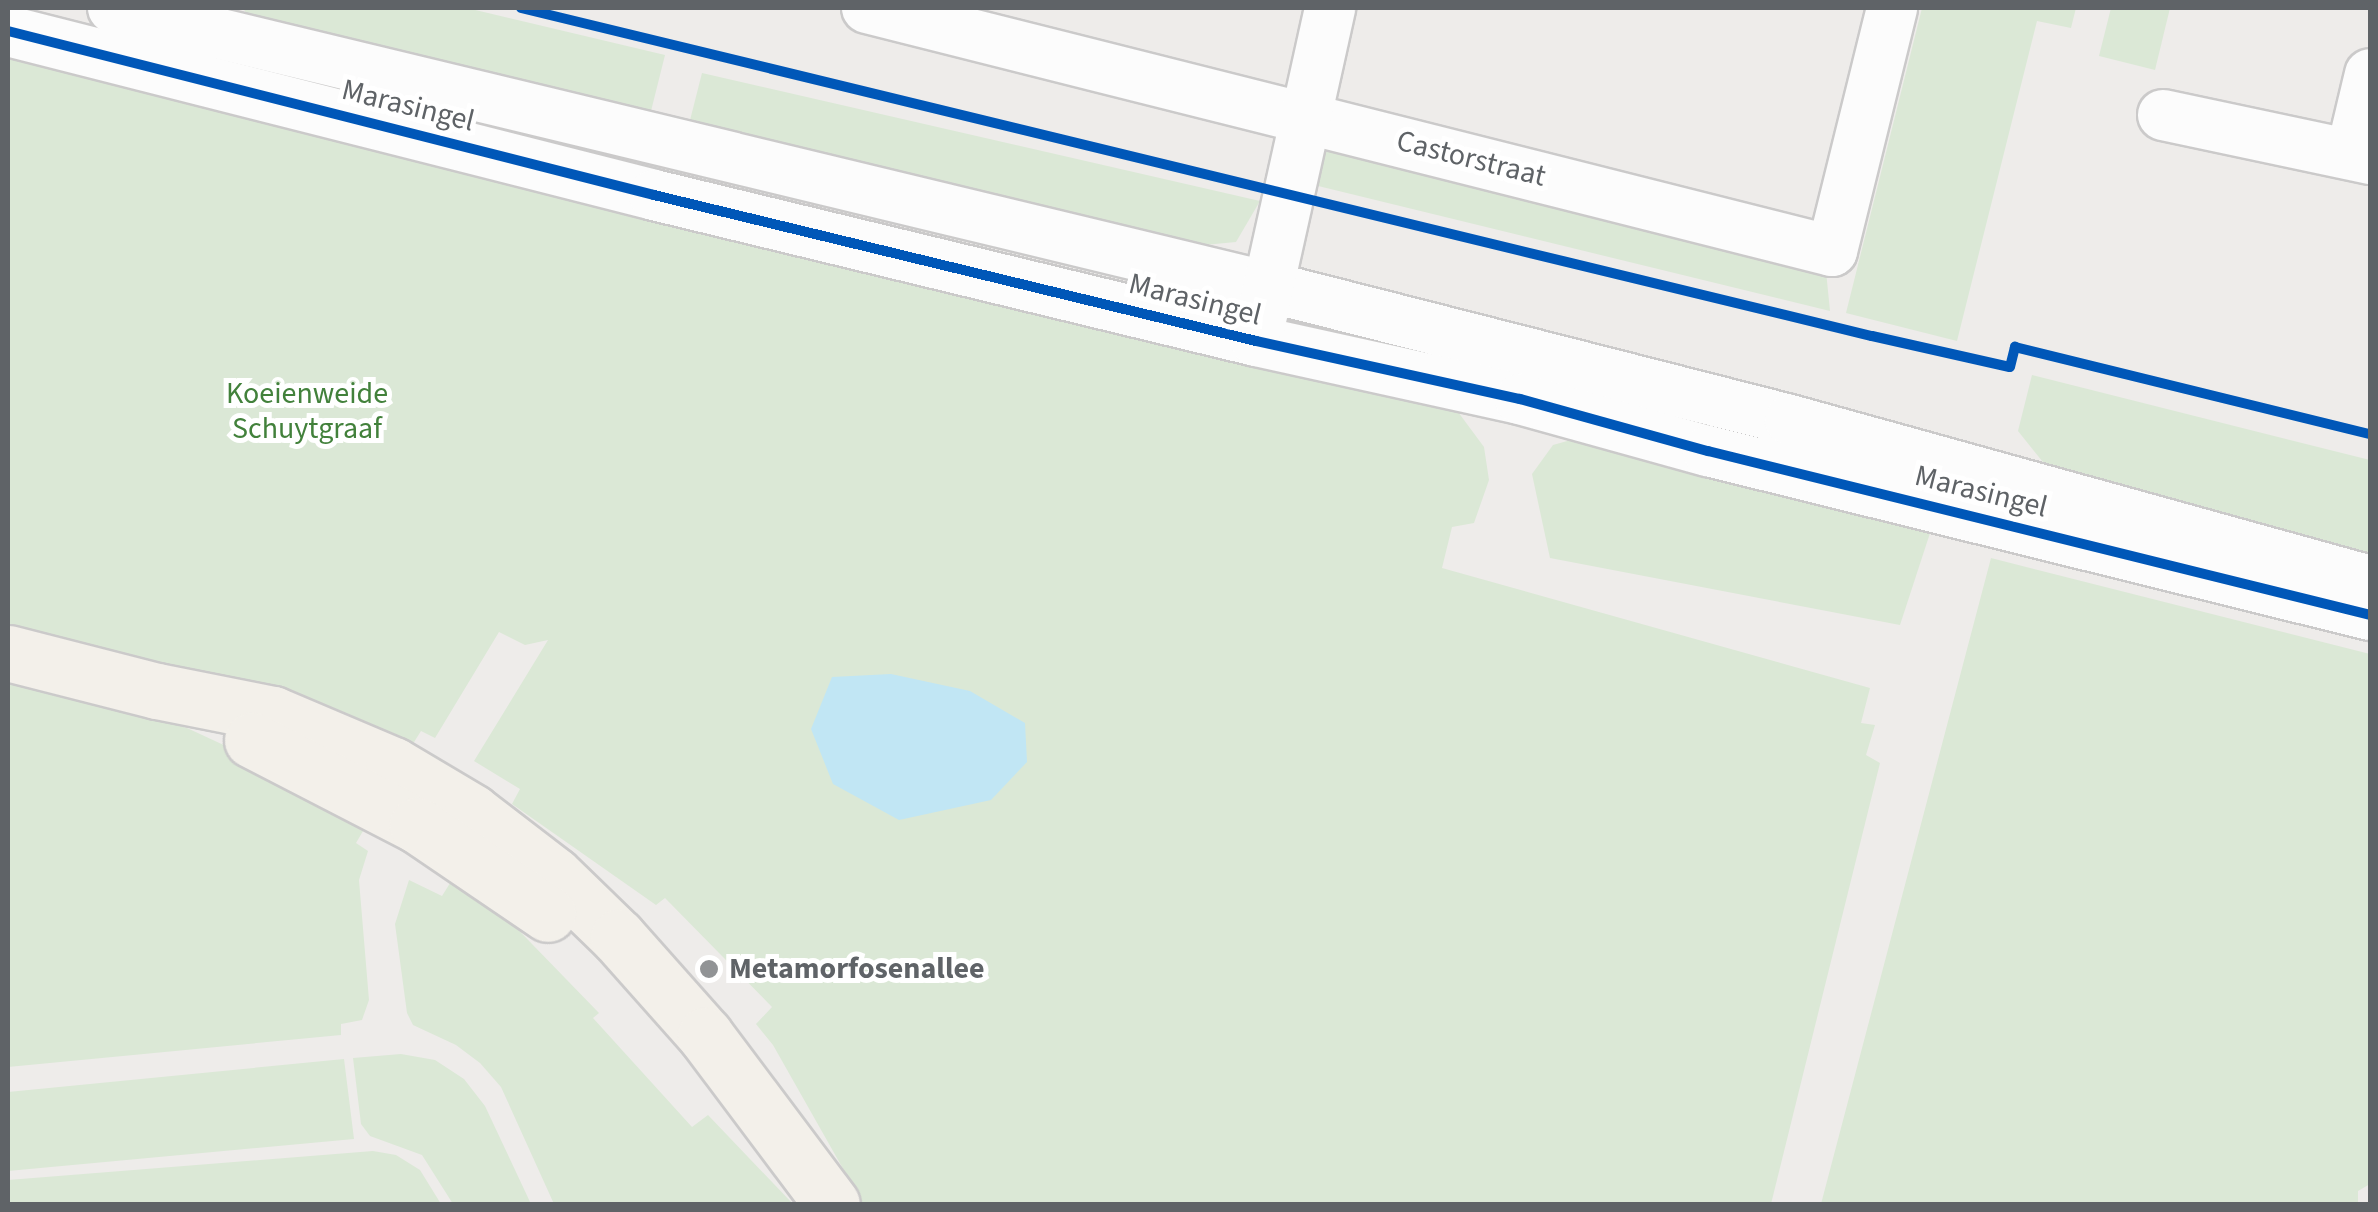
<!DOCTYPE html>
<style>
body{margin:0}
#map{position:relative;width:2378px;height:1212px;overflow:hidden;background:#eeecea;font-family:"Source Sans 3",sans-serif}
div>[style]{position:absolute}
.green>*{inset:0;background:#dbe8d6}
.water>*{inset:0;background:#c1e6f4}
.roads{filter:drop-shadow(2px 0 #cbcaca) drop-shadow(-2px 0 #cbcaca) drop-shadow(0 2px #cbcaca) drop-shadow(0 -2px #cbcaca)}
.minor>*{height:50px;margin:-25px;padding:0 25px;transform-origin:25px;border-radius:25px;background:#fcfcfc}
.major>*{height:55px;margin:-27.5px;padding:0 27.5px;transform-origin:27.5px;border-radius:27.5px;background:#f3f0ea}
.cycleway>*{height:10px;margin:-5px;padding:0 5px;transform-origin:5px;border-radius:5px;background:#0057b8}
.dots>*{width:28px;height:28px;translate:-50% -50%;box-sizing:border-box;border:5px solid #fff;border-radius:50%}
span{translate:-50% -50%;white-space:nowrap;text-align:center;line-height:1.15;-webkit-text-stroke:10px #fff;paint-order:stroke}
.street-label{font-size:30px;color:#5f6367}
.park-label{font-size:30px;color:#42813b}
.poi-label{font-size:30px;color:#5f6367;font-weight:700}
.left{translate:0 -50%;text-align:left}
.frame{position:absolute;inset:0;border:10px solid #5f6367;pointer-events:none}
</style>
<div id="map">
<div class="green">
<div style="clip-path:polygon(243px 8px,467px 8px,665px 55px,647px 127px,255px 28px)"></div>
<div style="clip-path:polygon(1922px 8px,2076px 8px,2071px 28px,2037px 21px,1957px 341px,1846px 313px)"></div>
<div style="clip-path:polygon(2111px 8px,2170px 8px,2155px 70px,2099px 56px)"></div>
<div style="clip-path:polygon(8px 44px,1447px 397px,1484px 447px,1489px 480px,1474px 523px,1452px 527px,1442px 568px,1870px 688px,1861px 723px,1875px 725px,1866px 755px,1880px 763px,1771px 1204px,863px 1204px,773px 1045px,756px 1024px,772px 1007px,665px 898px,656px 905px,512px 804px,520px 789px,474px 761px,548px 640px,525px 645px,499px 632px,435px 738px,421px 731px,404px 758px,235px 687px,8px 625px)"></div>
<div style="clip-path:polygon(702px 73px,1260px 201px,1236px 242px,1162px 249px,687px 132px)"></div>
<div style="clip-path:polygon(1341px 141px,1825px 261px,1830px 311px,1310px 184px,1320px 157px)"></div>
<div style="clip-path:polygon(2032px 375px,2370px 460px,2370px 559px,2051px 472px,2018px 431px)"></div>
<div style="clip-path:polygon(1592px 434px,1932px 527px,1900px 625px,1550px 558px,1532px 474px,1553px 445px)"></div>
<div style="clip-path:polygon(1991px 558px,2370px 654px,2370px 1184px,2358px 1191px,2358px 1204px,1821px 1204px)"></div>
<div style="clip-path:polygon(8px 678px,187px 728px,373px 814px,356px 843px,368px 851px,359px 880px,369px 1000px,362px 1020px,341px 1024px,341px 1035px,8px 1067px)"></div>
<div style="clip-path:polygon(409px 880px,442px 896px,452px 880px,500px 911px,599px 1013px,593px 1018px,692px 1127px,708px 1115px,793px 1204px,554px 1204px,501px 1087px,480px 1063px,456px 1045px,413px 1025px,407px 1013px,395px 924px)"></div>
<div style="clip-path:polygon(401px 1054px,435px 1060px,464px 1079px,485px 1106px,531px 1204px,453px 1204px,422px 1155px,370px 1136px,361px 1124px,353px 1058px)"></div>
<div style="clip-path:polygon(344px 1059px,354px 1139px,8px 1171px,8px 1092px)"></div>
<div style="clip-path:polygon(373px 1151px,396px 1155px,420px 1170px,441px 1204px,8px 1204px,8px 1180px)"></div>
</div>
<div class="water">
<div style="clip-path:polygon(891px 674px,970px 691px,1025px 723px,1027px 762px,991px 800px,899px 820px,833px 784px,811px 729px,832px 677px)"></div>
</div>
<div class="roads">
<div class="minor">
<div style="left:113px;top:8px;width:1189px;rotate:13.57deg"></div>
<div style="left:1269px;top:287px;width:538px;rotate:14.32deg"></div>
<div style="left:1790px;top:420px;width:602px;rotate:15.51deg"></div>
<div style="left:867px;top:8px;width:995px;rotate:14.13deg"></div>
<div style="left:1832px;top:251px;width:250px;rotate:-76.1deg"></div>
<div style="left:8px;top:31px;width:666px;rotate:14.24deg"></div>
<div style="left:654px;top:195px;width:619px;rotate:13.63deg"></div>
<div style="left:1256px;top:341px;width:270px;rotate:12.4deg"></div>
<div style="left:1520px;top:399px;width:195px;rotate:15.5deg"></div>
<div style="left:1708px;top:451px;width:682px;rotate:13.91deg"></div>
<div style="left:2163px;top:115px;width:212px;rotate:12deg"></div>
<div style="left:2351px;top:154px;width:82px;rotate:-76.6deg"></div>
<div style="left:1261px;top:320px;width:320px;rotate:-77.5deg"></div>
</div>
<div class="major">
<div style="left:8px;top:653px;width:154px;rotate:14.3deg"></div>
<div style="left:157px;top:691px;width:118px;rotate:11.2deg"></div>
<div style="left:273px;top:714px;width:130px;rotate:23deg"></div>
<div style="left:393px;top:765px;width:92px;rotate:30.7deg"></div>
<div style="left:472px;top:812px;width:103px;rotate:37.5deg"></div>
<div style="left:554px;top:875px;width:89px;rotate:44.1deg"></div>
<div style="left:618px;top:937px;width:131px;rotate:48.4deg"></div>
<div style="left:705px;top:1035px;width:211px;rotate:53.1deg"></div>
<div style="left:252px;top:740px;width:186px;rotate:27.3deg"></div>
<div style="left:417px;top:825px;width:158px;rotate:34.2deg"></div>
</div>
</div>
<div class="cycleway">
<div style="left:521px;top:8px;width:1390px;rotate:13.65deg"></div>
<div style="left:1872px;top:336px;width:141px;rotate:12.7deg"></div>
<div style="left:2010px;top:367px;width:21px;rotate:-76deg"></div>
<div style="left:2015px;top:347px;width:366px;rotate:13.8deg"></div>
<div style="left:8px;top:31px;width:666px;rotate:14.24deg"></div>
<div style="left:654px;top:195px;width:619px;rotate:13.63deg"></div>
<div style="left:1256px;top:341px;width:270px;rotate:12.4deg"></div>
<div style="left:1520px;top:399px;width:195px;rotate:15.5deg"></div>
<div style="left:1708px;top:451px;width:682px;rotate:13.91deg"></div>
</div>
<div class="dots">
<div style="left:709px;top:969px;background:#919395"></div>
</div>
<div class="street-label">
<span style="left:408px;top:106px;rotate:14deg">Marasingel</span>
<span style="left:1471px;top:159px;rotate:14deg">Castorstraat</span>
<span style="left:1195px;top:300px;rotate:14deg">Marasingel</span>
<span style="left:1981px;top:492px;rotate:14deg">Marasingel</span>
</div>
<div class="park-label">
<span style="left:307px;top:411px">Koeienweide<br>Schuytgraaf</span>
</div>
<div class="poi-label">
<span class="left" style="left:729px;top:969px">Metamorfosenallee</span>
</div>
<div class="frame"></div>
</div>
